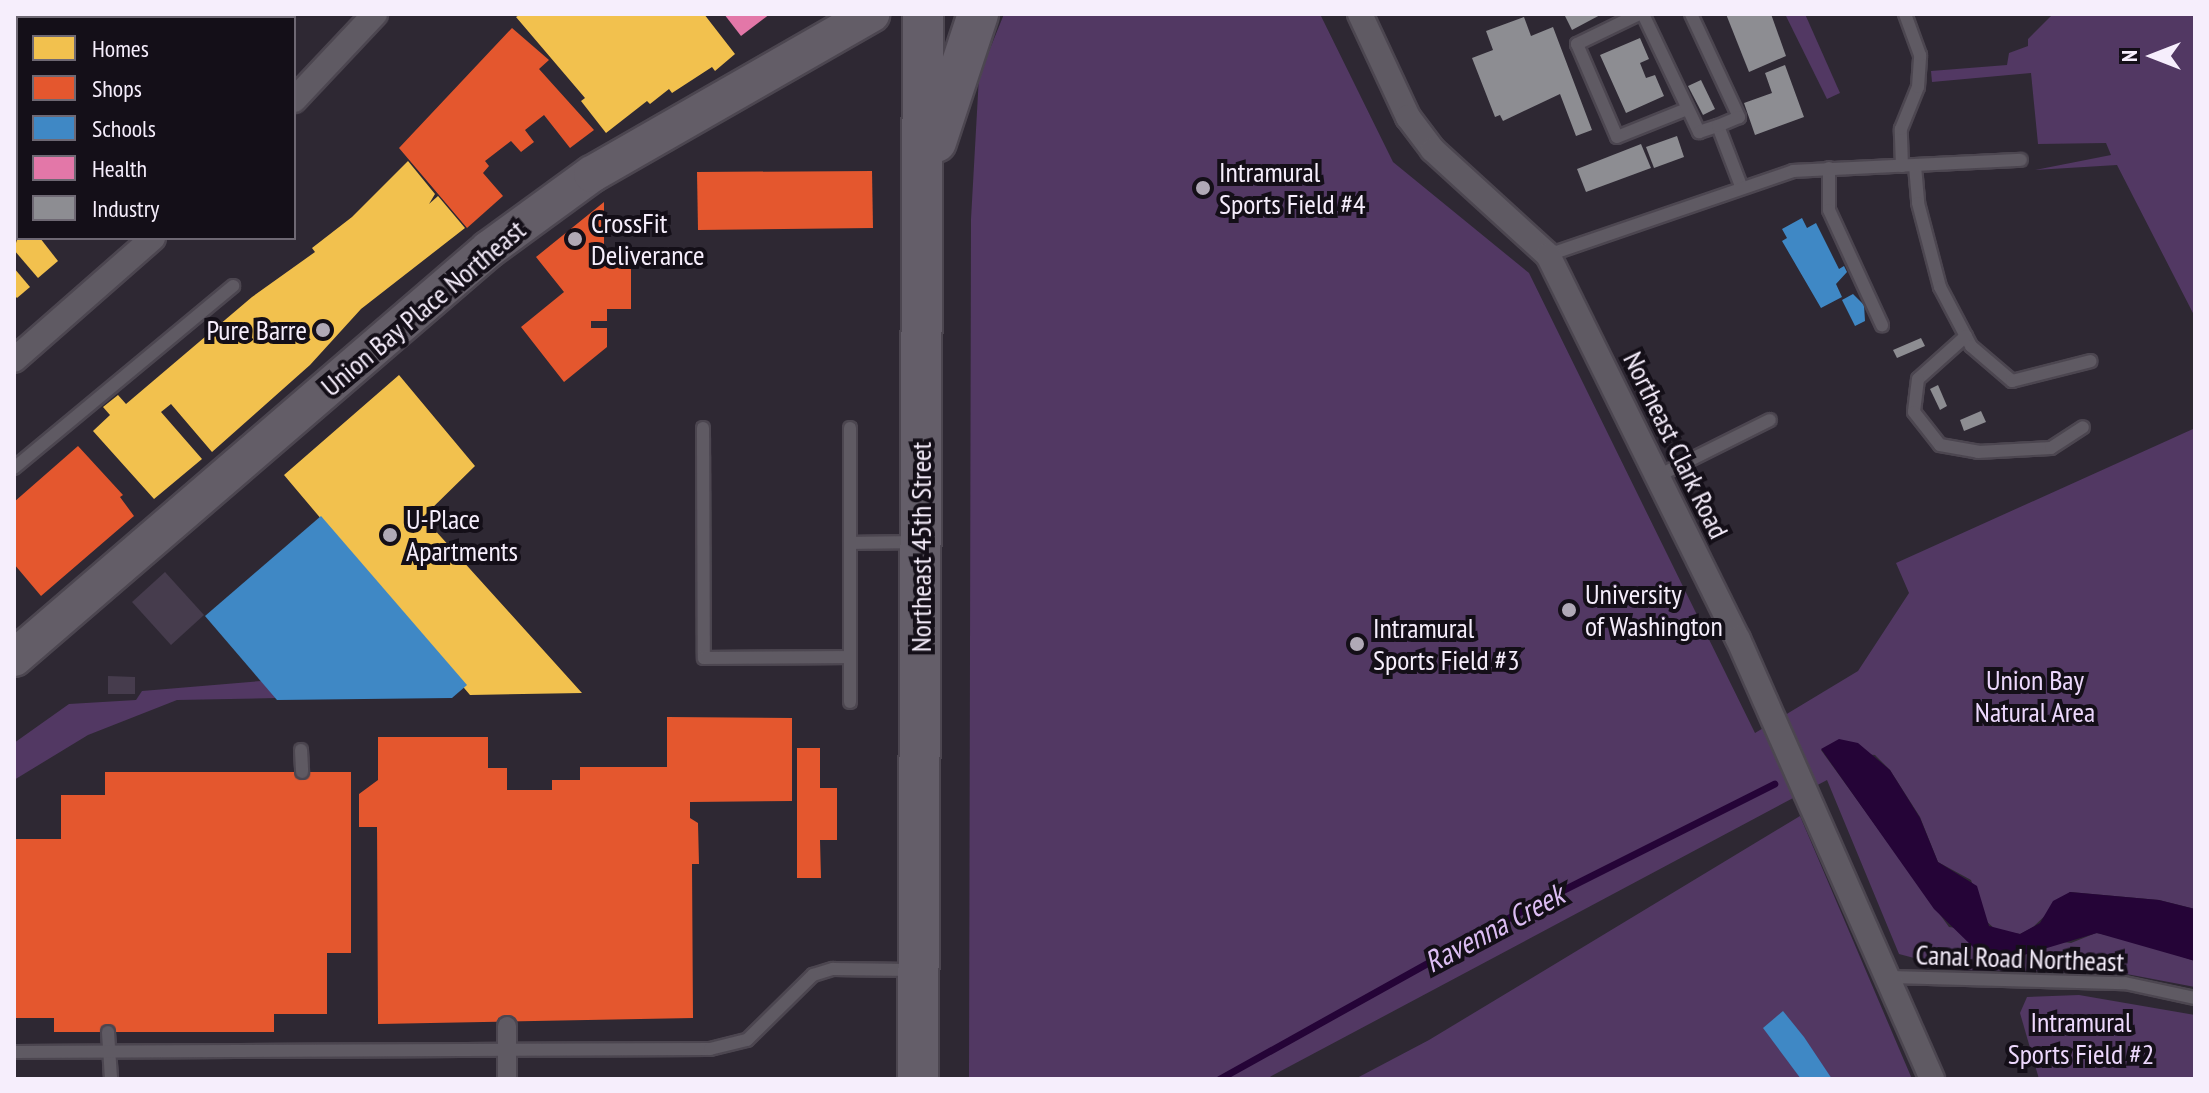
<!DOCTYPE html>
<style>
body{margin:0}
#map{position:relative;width:2209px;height:1093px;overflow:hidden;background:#2e2833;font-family:"PT Sans Narrow",sans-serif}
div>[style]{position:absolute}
.green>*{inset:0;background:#523863}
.water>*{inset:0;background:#250437}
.homes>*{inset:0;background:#f2c14e}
.shops>*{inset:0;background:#e4572e}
.schools>*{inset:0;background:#3f88c5}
.health>*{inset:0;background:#e377a8}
.industry>*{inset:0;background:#8d8d92}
.stream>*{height:7px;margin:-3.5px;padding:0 3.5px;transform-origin:3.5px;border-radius:3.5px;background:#250437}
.building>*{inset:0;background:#463c4d}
.roads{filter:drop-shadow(2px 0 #4c4650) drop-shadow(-2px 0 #4c4650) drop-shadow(0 2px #4c4650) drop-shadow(0 -2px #4c4650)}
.service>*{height:12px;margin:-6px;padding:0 6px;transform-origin:6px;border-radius:6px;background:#5f5a63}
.pedestrian>*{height:18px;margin:-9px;padding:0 9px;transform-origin:9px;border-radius:9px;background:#5f5a63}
.minor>*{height:24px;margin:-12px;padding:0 12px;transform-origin:12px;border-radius:12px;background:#5f5a63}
.secondary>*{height:36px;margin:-18px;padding:0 18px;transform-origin:18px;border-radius:18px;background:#635d67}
.primary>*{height:40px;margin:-20px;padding:0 20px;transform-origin:20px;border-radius:20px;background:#645e69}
.dots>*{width:22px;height:22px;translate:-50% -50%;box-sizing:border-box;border:4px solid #140f18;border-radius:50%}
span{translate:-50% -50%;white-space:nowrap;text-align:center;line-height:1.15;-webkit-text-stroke:8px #140f18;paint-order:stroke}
.poi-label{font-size:28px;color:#f6eefc}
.left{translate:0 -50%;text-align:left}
.right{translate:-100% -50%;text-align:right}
.street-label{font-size:28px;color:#f6eefc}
.park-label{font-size:28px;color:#edd8fd}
.water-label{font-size:30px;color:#dcbdf3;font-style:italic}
.frame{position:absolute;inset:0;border:16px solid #f6eefc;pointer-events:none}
.legend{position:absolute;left:16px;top:16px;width:280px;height:224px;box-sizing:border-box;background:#140f18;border:2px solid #6e6873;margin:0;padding:10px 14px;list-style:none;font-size:24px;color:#f6eefc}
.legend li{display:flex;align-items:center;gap:16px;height:40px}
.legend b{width:40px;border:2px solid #6e6873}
.north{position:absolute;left:2113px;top:16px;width:80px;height:80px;-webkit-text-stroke:6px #140f18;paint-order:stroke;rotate:270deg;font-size:22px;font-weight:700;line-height:32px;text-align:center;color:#f6eefc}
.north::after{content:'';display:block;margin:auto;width:28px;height:36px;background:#f6eefc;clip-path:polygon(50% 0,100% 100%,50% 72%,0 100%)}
</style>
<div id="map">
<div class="green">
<div style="clip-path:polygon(1004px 14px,1320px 14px,1393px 162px,1529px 273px,1755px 733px,1858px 671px,1909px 593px,1896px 563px,2193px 429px,2195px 383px,2195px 909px,2159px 900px,2070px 892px,2032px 928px,2020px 934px,1996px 930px,1984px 919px,1971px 880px,1938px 862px,1920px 817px,1890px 770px,1875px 755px,1821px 750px,1949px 927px,2071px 943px,2096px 933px,2129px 939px,2195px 961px,2195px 987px,2116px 972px,1959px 970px,1899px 954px,1827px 780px,1266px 1079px,969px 1079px,971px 219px,979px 76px)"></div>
<div style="clip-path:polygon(1785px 14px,1805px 14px,1840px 93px,1827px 99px)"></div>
<div style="clip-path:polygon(2053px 14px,2195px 14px,2195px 329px,2195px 317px,2117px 165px,2035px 170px,2111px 155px,2106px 143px,2038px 144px,2031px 73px,1932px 82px,1931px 71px,2007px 65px,2009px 53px,2028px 46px,2028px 39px)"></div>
<div style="clip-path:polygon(261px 681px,277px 698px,177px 700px,88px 735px,14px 780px,14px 743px,69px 704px,136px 700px,142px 691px)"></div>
<div style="clip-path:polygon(1800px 816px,1912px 1079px,1355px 1079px,1429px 1040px)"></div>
<div style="clip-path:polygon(2079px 995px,2195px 1015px,2195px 1079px,2039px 1079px,2020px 1013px,2027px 997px)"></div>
</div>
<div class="water">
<div style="clip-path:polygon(1839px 739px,1858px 743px,1890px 770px,1920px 818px,1938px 862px,1977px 886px,1989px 926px,2020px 934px,2040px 923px,2053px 901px,2070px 892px,2159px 900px,2195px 909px,2195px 961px,2097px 933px,2017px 957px,1974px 948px,1934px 909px,1821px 749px)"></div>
</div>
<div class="homes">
<div style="clip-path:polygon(521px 14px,704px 14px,735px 54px,715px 71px,712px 67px,672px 93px,669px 89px,650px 104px,647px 101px,606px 133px,581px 101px,585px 98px,516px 17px)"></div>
<div style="clip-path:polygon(408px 161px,435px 194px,429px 204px,438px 196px,465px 228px,361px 309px,310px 365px,212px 452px,171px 404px,161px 412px,202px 459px,154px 499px,93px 431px,110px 415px,103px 407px,118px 395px,126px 404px,252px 297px,315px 252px,312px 248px,352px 217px)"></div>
<div style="clip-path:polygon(18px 236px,40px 238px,58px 261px,38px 278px,14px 250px)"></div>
<div style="clip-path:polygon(14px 268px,30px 287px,17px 298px,14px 295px)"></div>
<div style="clip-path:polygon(399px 375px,475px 466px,423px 517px,582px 693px,470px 695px,284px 475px)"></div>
</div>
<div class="shops">
<div style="clip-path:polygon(512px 28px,549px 60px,539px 69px,594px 130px,570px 148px,544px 115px,525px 130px,534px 142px,521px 152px,511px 141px,485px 161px,489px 166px,483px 173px,503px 196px,467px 228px,399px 148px)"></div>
<div style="clip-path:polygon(872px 171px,873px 228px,698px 230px,697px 172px)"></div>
<div style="clip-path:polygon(604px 202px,604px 265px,631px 264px,631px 309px,607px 309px,607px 321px,591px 321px,591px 328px,607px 328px,607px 347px,564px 382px,521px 327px,564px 292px,536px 257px)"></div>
<div style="clip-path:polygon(78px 446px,123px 495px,120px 497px,134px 516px,41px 596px,14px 564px,14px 502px)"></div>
<div style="clip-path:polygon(667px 717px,792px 718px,792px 801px,690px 802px,690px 818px,698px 823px,699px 864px,692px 864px,693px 1018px,378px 1024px,377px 827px,359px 827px,359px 794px,378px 780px,378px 737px,488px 737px,488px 768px,507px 768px,507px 790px,552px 790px,552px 780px,580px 780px,580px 767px,667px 767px)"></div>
<div style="clip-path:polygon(797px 748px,820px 748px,820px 788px,837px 788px,837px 840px,820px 840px,821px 878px,797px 878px)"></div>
<div style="clip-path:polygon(105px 772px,351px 772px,351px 953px,327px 953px,327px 1014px,274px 1014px,274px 1032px,54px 1032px,54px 1018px,14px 1018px,14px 839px,61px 839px,61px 795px,105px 795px)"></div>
</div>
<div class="schools">
<div style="clip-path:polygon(1802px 218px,1807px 228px,1816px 223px,1839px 269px,1844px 266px,1847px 272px,1836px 284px,1842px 297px,1821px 308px,1782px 241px,1787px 238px,1782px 229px)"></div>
<div style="clip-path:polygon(1853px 294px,1864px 305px,1865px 321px,1855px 326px,1842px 300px)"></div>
<div style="clip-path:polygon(321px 516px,467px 685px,452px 698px,277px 700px,205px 616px)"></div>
<div style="clip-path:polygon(1783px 1011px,1804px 1037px,1832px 1079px,1801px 1079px,1763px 1028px)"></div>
</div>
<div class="health">
<div style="clip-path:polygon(724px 14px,770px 14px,741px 36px)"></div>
</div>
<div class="industry">
<div style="clip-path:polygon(1564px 14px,1602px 14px,1572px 30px)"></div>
<div style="clip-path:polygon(1726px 14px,1771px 14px,1786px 56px,1749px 72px)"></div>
<div style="clip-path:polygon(1524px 17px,1531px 36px,1553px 27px,1592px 130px,1576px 136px,1560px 94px,1503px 121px,1500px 115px,1495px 117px,1472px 58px,1493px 50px,1486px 31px)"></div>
<div style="clip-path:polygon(1640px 38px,1649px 59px,1640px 63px,1646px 78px,1655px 75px,1664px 96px,1626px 113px,1600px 55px)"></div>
<div style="clip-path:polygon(1785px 65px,1804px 117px,1755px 135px,1744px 103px,1772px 93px,1765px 73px)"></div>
<div style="clip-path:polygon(1701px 80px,1715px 109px,1703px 115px,1688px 86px)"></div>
<div style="clip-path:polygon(1677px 136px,1684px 157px,1654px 168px,1646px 147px)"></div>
<div style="clip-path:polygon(1641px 144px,1651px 168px,1586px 192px,1577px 169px)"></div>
<div style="clip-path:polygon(1921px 338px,1925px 346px,1897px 358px,1893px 350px)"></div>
<div style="clip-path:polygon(1938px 385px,1947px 406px,1940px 410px,1930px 389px)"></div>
<div style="clip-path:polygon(1981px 411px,1986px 422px,1964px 431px,1960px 420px)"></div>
</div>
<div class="stream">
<div style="left:1219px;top:1079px;width:341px;rotate:-29.1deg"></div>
<div style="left:1517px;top:913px;width:288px;rotate:-26.7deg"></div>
</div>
<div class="building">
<div style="clip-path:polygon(165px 572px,204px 615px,171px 645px,132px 602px)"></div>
<div style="clip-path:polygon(108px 676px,135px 677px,135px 694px,108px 694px)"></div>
</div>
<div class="roads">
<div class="service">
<div style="left:1639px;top:14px;width:69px;rotate:154.2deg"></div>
<div style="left:1577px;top:44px;width:101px;rotate:66.7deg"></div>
<div style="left:1617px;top:137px;width:75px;rotate:-21.8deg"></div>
<div style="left:1643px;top:14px;width:131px;rotate:64.6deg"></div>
<div style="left:1699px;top:132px;width:20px;rotate:-18deg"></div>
<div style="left:1718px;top:126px;width:64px;rotate:69deg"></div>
<div style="left:1691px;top:14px;width:114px;rotate:65deg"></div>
<div style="left:1739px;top:117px;width:23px;rotate:157deg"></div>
<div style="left:185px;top:18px;width:6px;rotate:-45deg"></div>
<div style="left:1902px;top:166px;width:37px;rotate:-92deg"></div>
<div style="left:1901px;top:129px;width:45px;rotate:-68deg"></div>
<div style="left:1918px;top:87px;width:32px;rotate:-86deg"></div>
<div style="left:1920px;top:55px;width:44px;rotate:-110.1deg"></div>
<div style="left:1915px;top:166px;width:37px;rotate:85deg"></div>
<div style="left:1918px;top:203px;width:87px;rotate:75.3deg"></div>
<div style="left:1940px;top:287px;width:67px;rotate:62.3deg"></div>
<div style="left:1971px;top:346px;width:54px;rotate:40.5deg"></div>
<div style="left:2012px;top:381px;width:81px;rotate:-14.2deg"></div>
<div style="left:1829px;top:168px;width:42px;rotate:90deg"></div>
<div style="left:1829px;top:210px;width:127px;rotate:65.3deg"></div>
<div style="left:14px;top:182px;width:5px;rotate:-37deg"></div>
<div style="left:1548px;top:255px;width:259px;rotate:-18.9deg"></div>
<div style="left:1793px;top:171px;width:228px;rotate:-2.8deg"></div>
<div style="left:1966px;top:336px;width:64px;rotate:138.1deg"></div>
<div style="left:1918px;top:379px;width:33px;rotate:97deg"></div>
<div style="left:1914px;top:412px;width:42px;rotate:51.8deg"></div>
<div style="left:1940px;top:445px;width:39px;rotate:10deg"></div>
<div style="left:1978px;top:452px;width:73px;rotate:-3.1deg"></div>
<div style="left:2051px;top:448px;width:38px;rotate:-33deg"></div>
<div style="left:703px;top:428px;width:230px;rotate:89.8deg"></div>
<div style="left:704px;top:658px;width:145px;rotate:-0.4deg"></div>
<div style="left:14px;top:468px;width:285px;rotate:-39.7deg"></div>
<div style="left:1658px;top:476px;width:125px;rotate:-26.6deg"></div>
<div style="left:850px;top:543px;width:64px;rotate:-0.9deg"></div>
<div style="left:850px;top:702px;width:274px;rotate:-90deg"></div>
<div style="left:301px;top:750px;width:22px;rotate:87deg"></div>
<div style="left:1890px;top:977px;width:235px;rotate:1.5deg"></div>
<div style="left:2125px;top:983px;width:72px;rotate:12.1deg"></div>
<div style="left:108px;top:1032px;width:47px;rotate:86.3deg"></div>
<div style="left:14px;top:1052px;width:696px;rotate:-0.25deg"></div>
<div style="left:710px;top:1049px;width:38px;rotate:-14deg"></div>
<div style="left:747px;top:1040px;width:93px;rotate:-44.6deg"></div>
<div style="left:813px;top:975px;width:21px;rotate:-17deg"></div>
<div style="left:833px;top:969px;width:78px;rotate:0.7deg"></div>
</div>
<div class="pedestrian">
<div style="left:507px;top:1026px;width:53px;rotate:90deg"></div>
</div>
<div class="minor">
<div style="left:60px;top:14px;width:6px;rotate:45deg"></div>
<div style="left:1360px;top:14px;width:114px;rotate:65deg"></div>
<div style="left:1408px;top:117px;width:41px;rotate:52.9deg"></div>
<div style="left:1433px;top:150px;width:156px;rotate:42.4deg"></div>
<div style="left:1548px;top:255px;width:428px;rotate:63.7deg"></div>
<div style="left:1738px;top:639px;width:481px;rotate:66.2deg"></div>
<div style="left:294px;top:100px;width:118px;rotate:-46.7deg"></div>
<div style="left:14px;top:360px;width:185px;rotate:-41.3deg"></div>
</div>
<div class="secondary">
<div style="left:14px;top:658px;width:627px;rotate:-40.73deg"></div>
<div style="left:489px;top:249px;width:127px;rotate:-36.1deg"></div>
<div style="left:592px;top:174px;width:322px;rotate:-29.8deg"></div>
</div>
<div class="primary">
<div style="left:936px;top:142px;width:135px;rotate:-71.8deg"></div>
<div style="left:918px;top:1079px;width:1065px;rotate:-89.73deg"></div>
</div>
</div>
<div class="dots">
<div style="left:1203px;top:188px;background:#b0a9b6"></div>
<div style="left:575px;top:239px;background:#b0a9b6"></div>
<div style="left:323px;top:330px;background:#b0a9b6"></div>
<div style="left:390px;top:535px;background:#b0a9b6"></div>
<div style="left:1569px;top:610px;background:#b0a9b6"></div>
<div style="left:1357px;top:644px;background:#b0a9b6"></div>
</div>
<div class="poi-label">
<span class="left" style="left:1219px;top:188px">Intramural<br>Sports Field #4</span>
<span class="left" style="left:591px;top:239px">CrossFit<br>Deliverance</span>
<span class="right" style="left:307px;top:330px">Pure Barre</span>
<span class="left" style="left:406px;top:535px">U-Place<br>Apartments</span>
<span class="left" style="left:1585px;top:610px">University<br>of Washington</span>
<span class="left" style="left:1373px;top:644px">Intramural<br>Sports Field #3</span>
</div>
<div class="street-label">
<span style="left:423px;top:308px;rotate:-40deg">Union Bay Place Northeast</span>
<span style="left:1676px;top:445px;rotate:64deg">Northeast Clark Road</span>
<span style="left:921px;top:547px;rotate:-90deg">Northeast 45th Street</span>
<span style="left:2020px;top:958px;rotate:2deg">Canal Road Northeast</span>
</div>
<div class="park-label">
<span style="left:2035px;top:696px">Union Bay<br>Natural Area</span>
<span style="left:2081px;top:1038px">Intramural<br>Sports Field #2</span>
</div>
<div class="water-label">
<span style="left:1494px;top:928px;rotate:-28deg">Ravenna Creek</span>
</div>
<div class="frame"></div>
<ul class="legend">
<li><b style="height:22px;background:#f2c14e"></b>Homes</li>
<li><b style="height:22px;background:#e4572e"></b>Shops</li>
<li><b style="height:22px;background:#3f88c5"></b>Schools</li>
<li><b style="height:22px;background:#e377a8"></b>Health</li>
<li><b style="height:22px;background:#8d8d92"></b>Industry</li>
</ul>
<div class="north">N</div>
</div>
